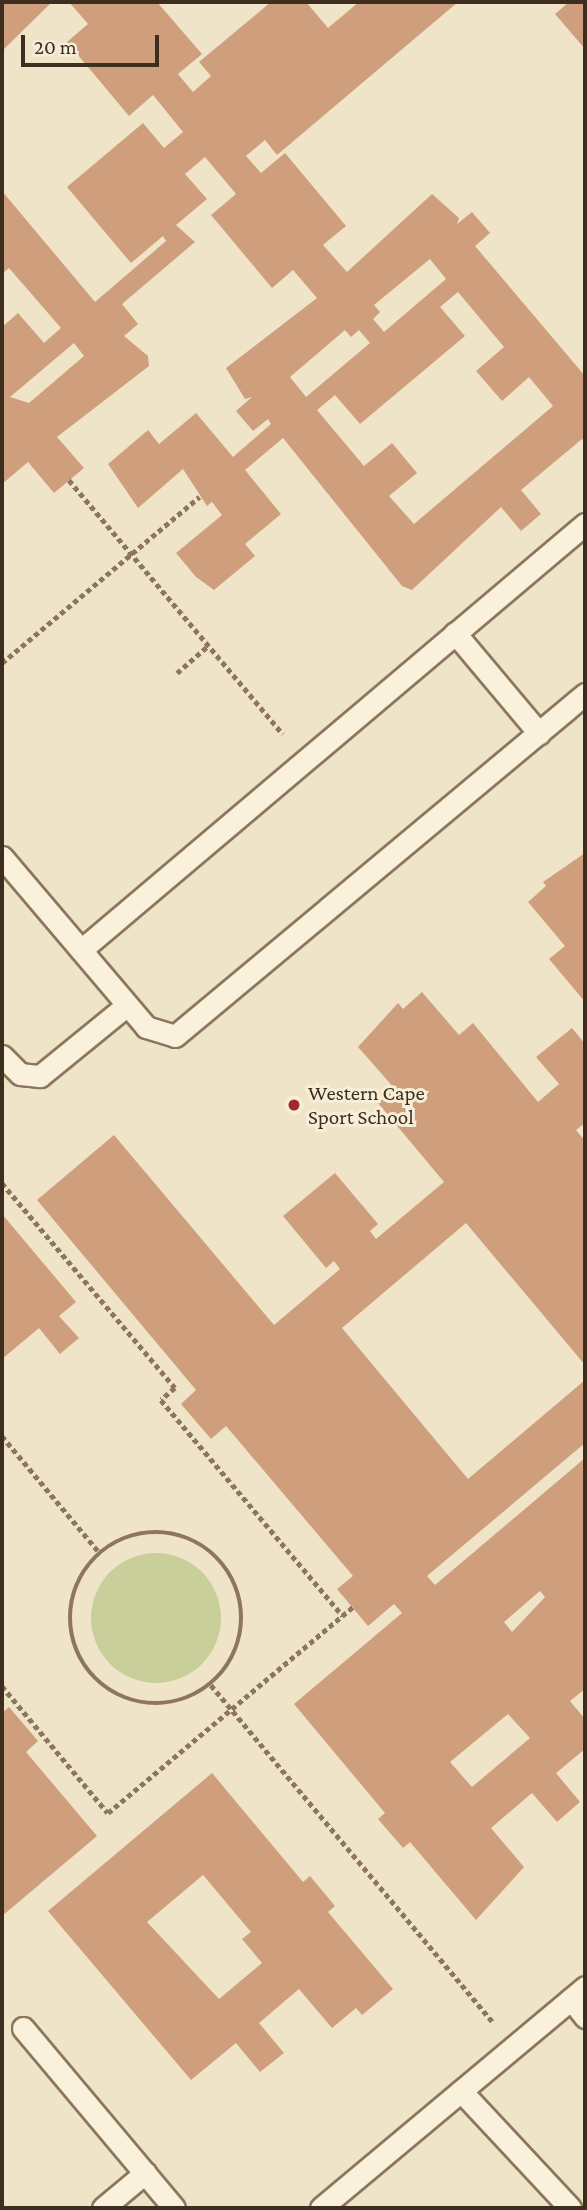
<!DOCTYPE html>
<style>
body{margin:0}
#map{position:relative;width:587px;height:2210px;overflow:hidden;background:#f0e4c8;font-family:"Crimson Pro",serif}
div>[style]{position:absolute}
.green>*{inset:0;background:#c9cf9b}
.round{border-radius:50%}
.building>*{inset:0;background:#cf9f7d}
.path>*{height:4.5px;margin-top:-2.25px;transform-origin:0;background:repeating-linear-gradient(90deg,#8d765c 0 5px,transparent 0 8.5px)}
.path>.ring{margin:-2.25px;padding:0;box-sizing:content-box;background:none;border:4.5px solid #8d765c;border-radius:50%}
.roads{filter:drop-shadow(2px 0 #8d765c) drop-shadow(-2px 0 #8d765c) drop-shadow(0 2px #8d765c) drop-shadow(0 -2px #8d765c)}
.lane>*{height:21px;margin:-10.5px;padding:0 10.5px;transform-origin:10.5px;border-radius:10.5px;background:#faf1dc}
.dots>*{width:19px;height:19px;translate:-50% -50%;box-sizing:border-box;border:4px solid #f7eed8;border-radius:50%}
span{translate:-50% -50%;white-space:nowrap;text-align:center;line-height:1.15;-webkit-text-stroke:6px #f7eed8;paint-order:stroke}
.poi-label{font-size:21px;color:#3d2e20}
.left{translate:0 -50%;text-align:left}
.frame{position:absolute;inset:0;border:4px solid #3d2e20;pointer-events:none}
.scale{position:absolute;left:21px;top:35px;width:138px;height:32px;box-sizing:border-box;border:4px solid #3d2e20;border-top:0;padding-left:9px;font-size:21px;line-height:24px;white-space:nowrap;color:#3d2e20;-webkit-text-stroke:5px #f7eed8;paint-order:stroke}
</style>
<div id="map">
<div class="green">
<div class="round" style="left:91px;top:1553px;width:130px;height:130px"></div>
</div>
<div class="building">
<div style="clip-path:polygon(2px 2px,52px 2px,2px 51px)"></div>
<div style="clip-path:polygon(evenodd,69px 2px,157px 2px,202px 54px,178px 74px,193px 92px,211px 76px,199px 62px,271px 2px,306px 2px,328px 28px,359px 2px,458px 2px,277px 155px,265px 140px,246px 156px,261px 173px,285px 153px,346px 226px,323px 245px,347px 272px,432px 194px,459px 218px,457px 224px,472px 212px,490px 233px,475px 246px,585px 376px,585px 443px,582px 439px,521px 490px,541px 514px,521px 531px,501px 507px,412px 590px,402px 586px,283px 438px,245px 470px,281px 514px,245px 544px,255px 556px,214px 590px,196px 577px,176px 553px,222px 515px,212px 502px,207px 506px,183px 469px,138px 508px,108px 464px,148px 430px,159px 444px,196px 413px,233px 457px,271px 424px,268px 419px,253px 431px,236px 411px,252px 397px,245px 399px,226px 368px,317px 298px,293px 270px,272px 288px,211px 215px,236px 194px,205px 157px,185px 174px,207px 199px,176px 225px,195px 242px,122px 304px,138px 324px,124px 336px,148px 356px,149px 366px,57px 437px,84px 468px,54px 493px,28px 462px,2px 484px,2px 327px,18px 313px,44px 343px,61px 328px,9px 268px,2px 274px,2px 191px,95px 302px,166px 241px,163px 236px,131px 263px,67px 187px,143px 123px,164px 148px,183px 132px,153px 95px,129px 116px,67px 42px,88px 24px,69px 2px,430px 259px,446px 279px,384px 332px,373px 319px,380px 312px,374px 305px,430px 259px,69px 2px,458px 292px,504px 347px,476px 371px,502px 401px,529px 377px,553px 406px,414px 524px,389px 496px,417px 473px,392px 443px,364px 466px,317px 410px,335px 395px,360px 424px,465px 336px,440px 307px,458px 292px,69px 2px,345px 330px,351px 337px,359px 330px,370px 343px,306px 397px,290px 377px,345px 330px,69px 2px,74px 343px,84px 356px,29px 403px,10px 397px,74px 343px)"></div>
<div style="clip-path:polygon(569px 2px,585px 2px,585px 49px,555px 14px)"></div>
<div style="clip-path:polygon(585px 853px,585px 1002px,549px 959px,565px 946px,528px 902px,546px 886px,543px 882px)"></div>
<div style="clip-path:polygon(evenodd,422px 992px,459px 1035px,473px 1023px,538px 1102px,559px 1084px,536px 1057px,572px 1028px,585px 1044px,585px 1123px,576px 1130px,585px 1141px,585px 1365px,466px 1223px,342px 1328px,468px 1479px,585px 1380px,585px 1443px,427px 1576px,435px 1585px,585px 1458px,585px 1689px,570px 1701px,585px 1719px,585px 1749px,556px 1773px,580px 1802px,557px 1822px,532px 1793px,491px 1828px,524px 1867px,476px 1920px,410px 1842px,403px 1848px,378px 1819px,385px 1813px,294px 1704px,402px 1613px,394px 1604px,368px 1626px,337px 1589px,353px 1576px,226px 1426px,211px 1439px,181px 1404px,196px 1390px,37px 1200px,114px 1135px,274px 1325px,340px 1269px,334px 1261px,326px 1268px,283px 1216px,335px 1173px,378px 1224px,370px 1231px,376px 1239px,444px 1182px,378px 1103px,395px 1089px,358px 1047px,398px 1003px,403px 1009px,422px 992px,540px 1591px,545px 1597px,512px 1632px,504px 1622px,540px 1591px,422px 992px,508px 1714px,530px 1738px,472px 1787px,450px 1762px,508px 1714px)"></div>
<div style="clip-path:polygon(2px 1214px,76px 1302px,59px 1316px,79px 1338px,60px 1354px,39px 1328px,2px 1359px)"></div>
<div style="clip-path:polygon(9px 1707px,38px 1741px,26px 1752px,97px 1836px,2px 1916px,2px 1713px)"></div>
<div style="clip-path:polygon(evenodd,212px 1773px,303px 1882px,310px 1876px,335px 1906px,328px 1912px,393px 1989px,362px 2015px,356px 2008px,332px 2028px,299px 1989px,259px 2023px,284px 2053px,260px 2072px,236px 2043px,191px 2080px,48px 1911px,212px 1773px,203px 1875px,251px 1932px,242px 1939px,262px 1963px,219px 1999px,147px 1922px,203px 1875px)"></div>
</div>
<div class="path">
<div style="left:69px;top:480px;width:332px;rotate:49.9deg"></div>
<div style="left:2px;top:663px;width:258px;rotate:-40.1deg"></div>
<div style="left:177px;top:673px;width:41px;rotate:-41.1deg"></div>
<div style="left:2px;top:1183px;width:268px;rotate:49.8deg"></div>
<div style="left:175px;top:1388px;width:18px;rotate:139deg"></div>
<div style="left:161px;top:1400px;width:282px;rotate:49.9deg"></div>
<div style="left:2px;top:1436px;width:151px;rotate:50.1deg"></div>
<div class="ring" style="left:70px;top:1532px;width:167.5px;height:167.5px"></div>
<div style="left:211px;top:1685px;width:439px;rotate:50.1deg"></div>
<div style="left:2px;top:1686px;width:165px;rotate:50.2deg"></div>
<div style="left:108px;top:1813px;width:320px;rotate:-40.1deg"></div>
</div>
<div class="roads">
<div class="lane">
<div style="left:455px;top:633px;width:131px;rotate:50deg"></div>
<div style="left:2px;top:857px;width:223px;rotate:49.7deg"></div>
<div style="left:146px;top:1027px;width:30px;rotate:17deg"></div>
<div style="left:175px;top:1036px;width:534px;rotate:-39.83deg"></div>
<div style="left:81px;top:950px;width:660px;rotate:-40.21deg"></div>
<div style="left:2px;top:1056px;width:25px;rotate:45deg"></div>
<div style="left:20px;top:1074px;width:20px;rotate:6deg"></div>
<div style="left:40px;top:1076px;width:112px;rotate:-39.2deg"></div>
<div style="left:571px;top:1999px;width:23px;rotate:52deg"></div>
<div style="left:23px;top:2028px;width:235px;rotate:50deg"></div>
<div style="left:461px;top:2091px;width:160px;rotate:47deg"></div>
<div style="left:103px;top:2208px;width:55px;rotate:-39.8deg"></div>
<div style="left:321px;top:2208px;width:344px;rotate:-39.9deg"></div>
</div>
</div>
<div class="dots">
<div style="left:294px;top:1105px;background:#9e2a2b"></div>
</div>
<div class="poi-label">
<span class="left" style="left:308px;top:1105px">Western Cape<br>Sport School</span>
</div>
<div class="frame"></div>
<div class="scale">20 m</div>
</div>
